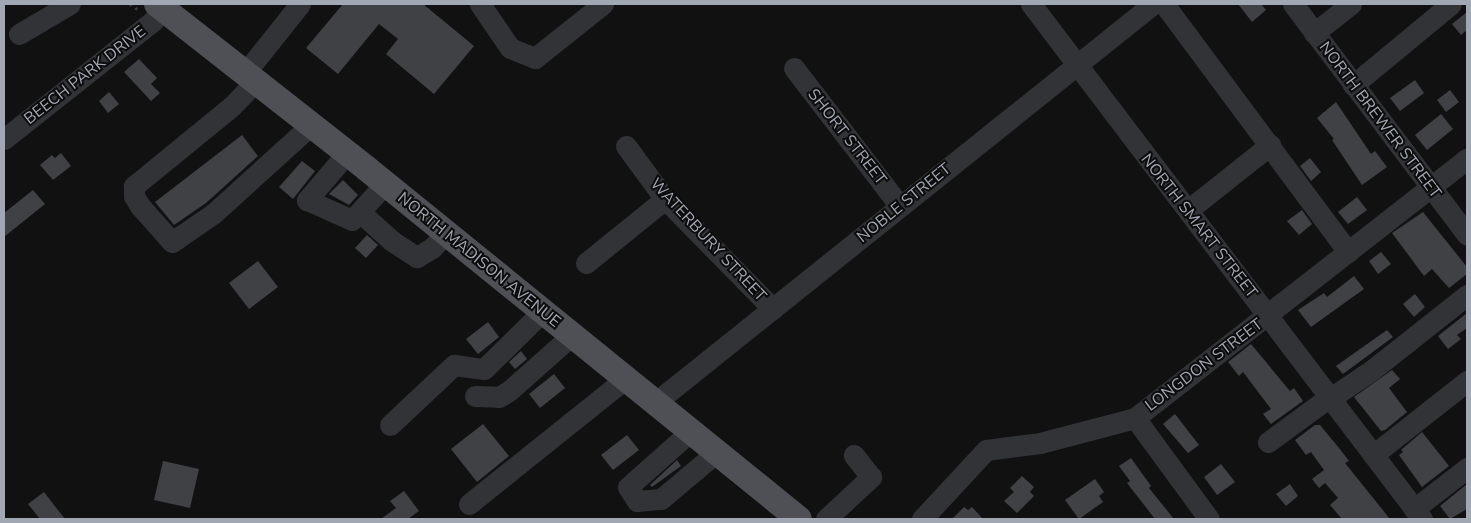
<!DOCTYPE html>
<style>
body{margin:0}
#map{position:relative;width:1471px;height:523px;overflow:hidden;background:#111112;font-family:"Nunito Sans",sans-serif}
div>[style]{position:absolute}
.building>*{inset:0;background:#404145}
.path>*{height:2.5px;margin-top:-1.25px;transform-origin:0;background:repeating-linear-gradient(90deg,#383a3e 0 2.5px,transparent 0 6.5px)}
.minor>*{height:21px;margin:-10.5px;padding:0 10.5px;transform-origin:10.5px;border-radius:10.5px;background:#323337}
.major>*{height:26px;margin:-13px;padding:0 13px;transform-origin:13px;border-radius:13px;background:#4e5056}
span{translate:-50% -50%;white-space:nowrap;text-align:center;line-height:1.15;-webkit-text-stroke:4px #0c0c0d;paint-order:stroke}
.street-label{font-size:16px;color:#a2a8b3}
.frame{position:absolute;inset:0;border:5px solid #a2a8b3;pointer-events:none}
</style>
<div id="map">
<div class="building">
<div style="clip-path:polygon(343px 4px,423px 4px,474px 46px,434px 94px,386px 54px,398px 39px,379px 24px,338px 74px,306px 48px)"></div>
<div style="clip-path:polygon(1238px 4px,1261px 4px,1266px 10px,1252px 22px)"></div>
<div style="clip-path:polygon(1467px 12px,1467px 30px,1461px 35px,1452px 24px)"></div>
<div style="clip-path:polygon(139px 59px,157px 78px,151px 84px,160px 93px,151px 101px,124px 72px)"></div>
<div style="clip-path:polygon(1415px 80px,1424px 93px,1400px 111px,1390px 98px)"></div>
<div style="clip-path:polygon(1450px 90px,1459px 102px,1446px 112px,1437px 100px)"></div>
<div style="clip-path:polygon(109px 92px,119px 104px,108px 113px,99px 101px)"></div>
<div style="clip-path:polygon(1336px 102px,1371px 154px,1375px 151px,1387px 167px,1362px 185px,1332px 140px,1334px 139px,1317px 118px)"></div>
<div style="clip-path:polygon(1441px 114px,1453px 129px,1427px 150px,1415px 135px)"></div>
<div style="clip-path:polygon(242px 135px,258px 156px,206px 203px,174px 225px,155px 202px)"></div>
<div style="clip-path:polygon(61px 153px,71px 166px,53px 180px,40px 165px,52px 155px,55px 158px)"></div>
<div style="clip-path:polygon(1310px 158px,1321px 172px,1311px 181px,1300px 166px)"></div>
<div style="clip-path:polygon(302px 161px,315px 171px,293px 199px,279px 187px)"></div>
<div style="clip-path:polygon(343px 180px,358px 195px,349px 205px,329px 194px)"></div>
<div style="clip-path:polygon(33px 190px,45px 204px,4px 237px,4px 213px)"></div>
<div style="clip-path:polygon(1357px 197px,1367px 210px,1348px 224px,1338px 212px)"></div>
<div style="clip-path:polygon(1302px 210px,1312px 224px,1299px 235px,1287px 221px)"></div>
<div style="clip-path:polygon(1423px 212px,1467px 267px,1467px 274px,1449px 288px,1432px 269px,1424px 276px,1392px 233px)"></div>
<div style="clip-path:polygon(367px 235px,378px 245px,366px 258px,355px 248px)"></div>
<div style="clip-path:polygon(1381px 252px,1391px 264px,1378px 274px,1369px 261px)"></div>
<div style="clip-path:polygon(258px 261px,278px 287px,249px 309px,229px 283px)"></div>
<div style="clip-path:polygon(1354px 276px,1364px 289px,1311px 327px,1298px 310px,1324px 293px,1327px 297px)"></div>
<div style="clip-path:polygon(1415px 294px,1425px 307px,1414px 317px,1403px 304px)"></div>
<div style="clip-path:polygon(1467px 313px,1467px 328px,1457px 335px,1461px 339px,1448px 349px,1438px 336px)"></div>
<div style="clip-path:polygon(488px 322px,499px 337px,478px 354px,466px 339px)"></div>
<div style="clip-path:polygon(1387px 330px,1393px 337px,1343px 374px,1336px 366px)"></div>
<div style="clip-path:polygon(1251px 344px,1290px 391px,1294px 388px,1303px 401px,1271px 424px,1263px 414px,1271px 409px,1243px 372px,1239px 376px,1228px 362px)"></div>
<div style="clip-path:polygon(521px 351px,527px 359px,515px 369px,509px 362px)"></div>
<div style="clip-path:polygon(1392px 370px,1400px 379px,1389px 388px,1407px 412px,1423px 399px,1385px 430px,1381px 431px,1354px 397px)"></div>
<div style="clip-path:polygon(554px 374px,565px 388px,540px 408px,529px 394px)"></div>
<div style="clip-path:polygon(1175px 414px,1199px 445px,1188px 453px,1163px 424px)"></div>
<div style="clip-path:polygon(483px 424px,509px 456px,477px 482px,451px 449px)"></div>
<div style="clip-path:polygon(1315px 425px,1320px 425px,1339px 448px,1349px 461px,1345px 463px,1390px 519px,1342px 519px,1330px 505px,1338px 498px,1325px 483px,1319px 488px,1312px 479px,1324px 470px,1311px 452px,1306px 455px,1295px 440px)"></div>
<div style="clip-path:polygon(1422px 432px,1449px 466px,1422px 487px,1399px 455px,1403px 452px,1401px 450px)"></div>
<div style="clip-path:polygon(627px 435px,639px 450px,613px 470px,601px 455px)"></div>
<div style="clip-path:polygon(1131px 458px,1151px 486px,1149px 488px,1174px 519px,1155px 519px,1127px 483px,1130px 481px,1119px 466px)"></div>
<div style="clip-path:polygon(677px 460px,681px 466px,652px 487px,650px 485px)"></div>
<div style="clip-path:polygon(163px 461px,199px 469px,190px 508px,154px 500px)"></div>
<div style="clip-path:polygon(1221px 464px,1235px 482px,1217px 495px,1204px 477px)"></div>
<div style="clip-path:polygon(1022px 476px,1034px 487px,1030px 492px,1034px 496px,1017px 513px,1004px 501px,1014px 492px,1010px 488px)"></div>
<div style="clip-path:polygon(1095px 479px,1104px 492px,1099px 496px,1103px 502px,1079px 519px,1065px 500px)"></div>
<div style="clip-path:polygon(1290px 484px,1298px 496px,1286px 506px,1276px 494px)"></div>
<div style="clip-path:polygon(1467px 484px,1467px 509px,1450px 519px,1440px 506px)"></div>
<div style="clip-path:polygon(404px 491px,419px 511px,408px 519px,381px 519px,396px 508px,390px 501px)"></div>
<div style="clip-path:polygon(44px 492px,65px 519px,40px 519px,28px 504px)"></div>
<div style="clip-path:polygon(964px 507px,968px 510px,972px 507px,983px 519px,952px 519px)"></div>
</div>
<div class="path">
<div style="left:130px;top:4px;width:11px;rotate:34deg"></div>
</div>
<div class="minor">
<div style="left:480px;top:4px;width:53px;rotate:55.7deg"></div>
<div style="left:510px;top:48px;width:27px;rotate:22deg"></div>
<div style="left:535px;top:58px;width:87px;rotate:-38.5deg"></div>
<div style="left:1031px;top:4px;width:647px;rotate:52.79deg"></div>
<div style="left:1164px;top:4px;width:309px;rotate:53.4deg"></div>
<div style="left:1293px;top:4px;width:289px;rotate:53deg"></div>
<div style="left:1314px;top:33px;width:47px;rotate:-38.1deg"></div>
<div style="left:19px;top:34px;width:59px;rotate:-30.5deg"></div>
<div style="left:794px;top:68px;width:174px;rotate:52.5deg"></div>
<div style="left:245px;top:73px;width:88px;rotate:-51.4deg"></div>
<div style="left:256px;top:81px;width:35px;rotate:134deg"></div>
<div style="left:232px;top:106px;width:127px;rotate:140.8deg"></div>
<div style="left:134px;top:186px;width:10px;rotate:90deg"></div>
<div style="left:134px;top:196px;width:12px;rotate:59deg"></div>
<div style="left:140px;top:206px;width:48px;rotate:48.4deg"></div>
<div style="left:172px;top:242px;width:51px;rotate:-34.6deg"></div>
<div style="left:214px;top:213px;width:131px;rotate:-42.2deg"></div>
<div style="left:1353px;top:85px;width:127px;rotate:-39.6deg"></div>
<div style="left:4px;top:139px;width:190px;rotate:-38.4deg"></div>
<div style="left:153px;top:21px;width:21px;rotate:-55deg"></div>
<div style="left:626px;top:146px;width:66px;rotate:53.7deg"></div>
<div style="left:665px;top:199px;width:154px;rotate:45.5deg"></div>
<div style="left:347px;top:153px;width:62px;rotate:130.4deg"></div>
<div style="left:307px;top:200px;width:49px;rotate:24deg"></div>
<div style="left:352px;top:220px;width:49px;rotate:-47.5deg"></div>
<div style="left:1188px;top:210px;width:105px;rotate:-38.4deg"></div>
<div style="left:360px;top:212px;width:43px;rotate:42.2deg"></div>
<div style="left:392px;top:241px;width:30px;rotate:33deg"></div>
<div style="left:417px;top:257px;width:17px;rotate:-31deg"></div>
<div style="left:432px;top:248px;width:21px;rotate:-47deg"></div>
<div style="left:586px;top:263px;width:102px;rotate:-39deg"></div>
<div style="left:475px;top:396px;width:24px;rotate:2deg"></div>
<div style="left:499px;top:397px;width:12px;rotate:-31deg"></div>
<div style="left:509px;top:391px;width:84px;rotate:-41.6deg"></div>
<div style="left:1329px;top:399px;width:52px;rotate:-34deg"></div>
<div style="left:1372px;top:370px;width:121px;rotate:-38.3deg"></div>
<div style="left:656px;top:402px;width:637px;rotate:-38.69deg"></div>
<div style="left:1135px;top:418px;width:125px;rotate:53.8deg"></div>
<div style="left:390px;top:425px;width:88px;rotate:-43.2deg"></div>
<div style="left:454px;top:365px;width:30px;rotate:8deg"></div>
<div style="left:484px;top:369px;width:83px;rotate:-44.5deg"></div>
<div style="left:691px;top:431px;width:84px;rotate:138.4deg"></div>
<div style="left:628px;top:487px;width:17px;rotate:57deg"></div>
<div style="left:637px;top:501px;width:24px;rotate:-5deg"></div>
<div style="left:661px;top:499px;width:73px;rotate:-40deg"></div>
<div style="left:1268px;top:442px;width:74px;rotate:-36.3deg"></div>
<div style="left:1373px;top:455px;width:120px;rotate:-38.2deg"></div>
<div style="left:469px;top:504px;width:201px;rotate:-38.7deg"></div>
<div style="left:1414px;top:509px;width:67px;rotate:-37.7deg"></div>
<div style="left:826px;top:519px;width:62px;rotate:-43deg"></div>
<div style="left:871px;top:477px;width:28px;rotate:-128deg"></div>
<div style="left:922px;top:519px;width:94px;rotate:-47.2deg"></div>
<div style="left:986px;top:450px;width:54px;rotate:-7.4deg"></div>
<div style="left:1040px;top:443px;width:98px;rotate:-14.7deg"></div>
<div style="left:1135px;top:418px;width:421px;rotate:-38deg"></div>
</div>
<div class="major">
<div style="left:157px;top:4px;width:266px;rotate:38.1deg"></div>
<div style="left:366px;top:168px;width:557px;rotate:39.03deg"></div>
</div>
<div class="street-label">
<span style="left:85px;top:75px;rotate:-38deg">BEECH PARK DRIVE</span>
<span style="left:1380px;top:120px;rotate:53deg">NORTH BREWER STREET</span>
<span style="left:847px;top:137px;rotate:52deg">SHORT STREET</span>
<span style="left:904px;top:203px;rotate:-39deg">NOBLE STREET</span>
<span style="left:1199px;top:226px;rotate:52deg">NORTH SMART STREET</span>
<span style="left:708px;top:240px;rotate:47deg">WATERBURY STREET</span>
<span style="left:479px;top:260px;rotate:39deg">NORTH MADISON AVENUE</span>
<span style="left:1204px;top:365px;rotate:-37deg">LONGDON STREET</span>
</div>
<div class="frame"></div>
</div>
